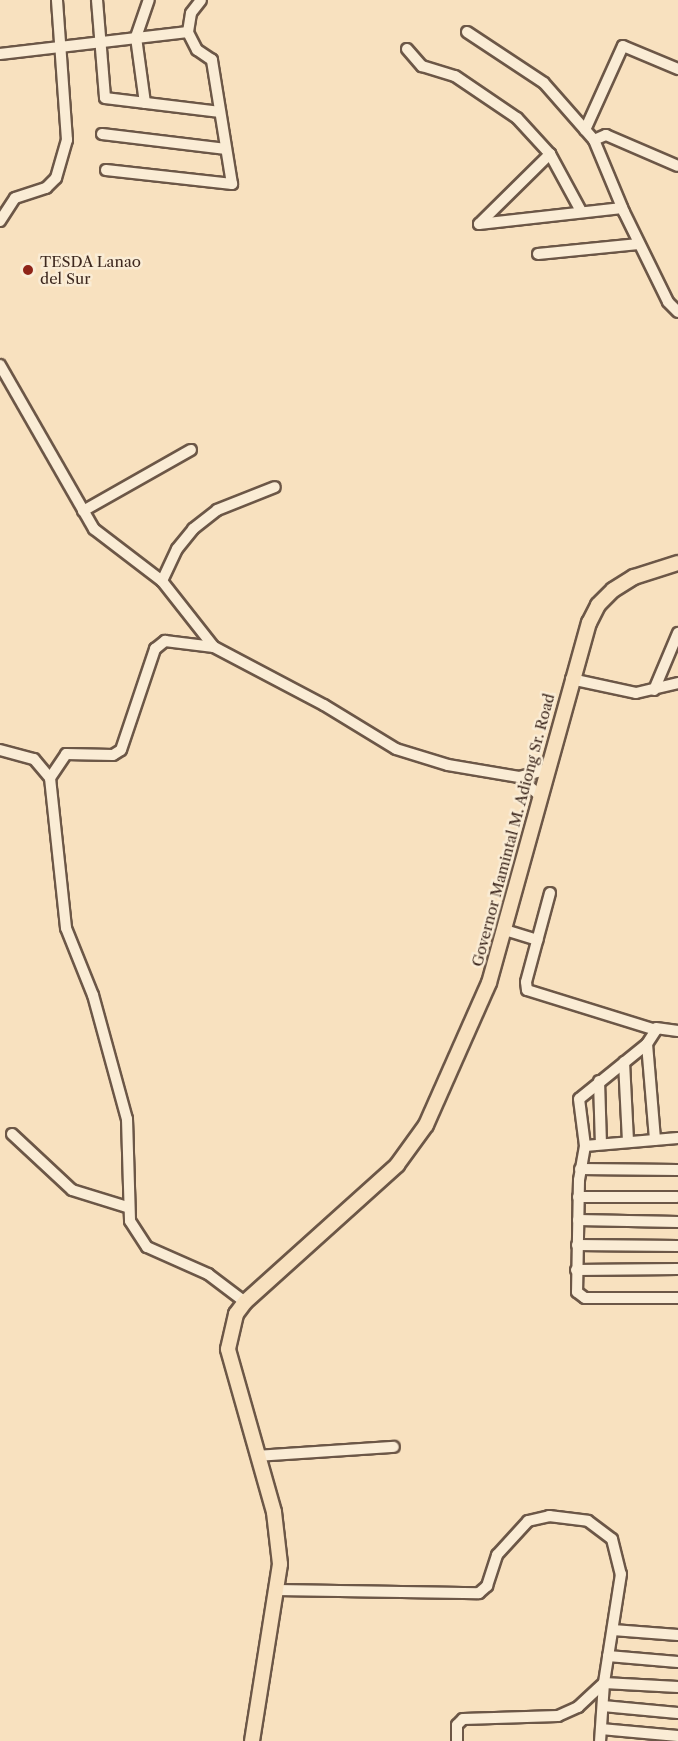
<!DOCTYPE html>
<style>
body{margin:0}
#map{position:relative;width:678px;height:1741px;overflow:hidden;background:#f8e1bf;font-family:"Libre Caslon Text",serif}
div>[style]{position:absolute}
.roads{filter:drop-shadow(2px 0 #6c5747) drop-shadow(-2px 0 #6c5747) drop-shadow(0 2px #6c5747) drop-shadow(0 -2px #6c5747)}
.minor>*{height:10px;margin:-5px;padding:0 5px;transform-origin:5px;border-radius:5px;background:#faecd5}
.major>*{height:14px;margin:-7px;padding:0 7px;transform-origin:7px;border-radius:7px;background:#f8e1bf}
.dots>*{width:16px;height:16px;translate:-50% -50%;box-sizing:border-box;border:3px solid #faecd5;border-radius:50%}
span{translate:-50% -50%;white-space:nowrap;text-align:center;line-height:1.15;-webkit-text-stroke:5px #faecd5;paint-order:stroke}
.poi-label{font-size:15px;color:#3e291f}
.left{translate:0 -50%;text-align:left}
.street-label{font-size:15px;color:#3e291f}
</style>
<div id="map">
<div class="roads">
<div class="minor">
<div style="left:97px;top:0;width:98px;rotate:85.3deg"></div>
<div style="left:105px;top:98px;width:116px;rotate:6.9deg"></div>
<div style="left:467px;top:32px;width:92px;rotate:33.5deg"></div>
<div style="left:544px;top:83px;width:76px;rotate:48.7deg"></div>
<div style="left:594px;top:140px;width:78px;rotate:67.4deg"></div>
<div style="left:624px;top:212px;width:100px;rotate:63.9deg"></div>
<div style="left:668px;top:302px;width:14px;rotate:45deg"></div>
<div style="left:407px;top:49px;width:23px;rotate:49deg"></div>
<div style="left:422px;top:66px;width:34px;rotate:17deg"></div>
<div style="left:455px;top:76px;width:75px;rotate:34.1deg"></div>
<div style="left:517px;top:118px;width:49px;rotate:47.5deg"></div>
<div style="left:550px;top:154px;width:65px;rotate:61.5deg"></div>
<div style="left:0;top:54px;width:189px;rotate:-6.7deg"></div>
<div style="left:145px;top:103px;width:67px;rotate:-97.8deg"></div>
<div style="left:136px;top:37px;width:39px;rotate:-71deg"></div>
<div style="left:585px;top:130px;width:92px;rotate:-65.7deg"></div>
<div style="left:623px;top:46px;width:60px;rotate:22.7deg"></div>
<div style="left:102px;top:134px;width:125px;rotate:6.9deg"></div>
<div style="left:594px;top:140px;width:13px;rotate:-23deg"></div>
<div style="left:606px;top:135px;width:78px;rotate:23.3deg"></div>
<div style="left:106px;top:170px;width:127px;rotate:6.3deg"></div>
<div style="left:232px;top:184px;width:126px;rotate:-99.2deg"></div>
<div style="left:212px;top:60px;width:18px;rotate:-146deg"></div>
<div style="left:197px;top:50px;width:20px;rotate:-117deg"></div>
<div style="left:188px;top:32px;width:19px;rotate:-81deg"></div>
<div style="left:191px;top:13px;width:16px;rotate:-52deg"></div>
<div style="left:0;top:221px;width:27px;rotate:-57deg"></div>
<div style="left:15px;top:198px;width:33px;rotate:-18deg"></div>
<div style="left:46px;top:188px;width:14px;rotate:-45deg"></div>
<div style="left:56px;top:178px;width:40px;rotate:-74deg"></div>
<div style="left:67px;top:140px;width:140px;rotate:-94.1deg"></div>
<div style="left:479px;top:224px;width:144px;rotate:-6.4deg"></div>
<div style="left:479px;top:224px;width:100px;rotate:-44.6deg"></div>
<div style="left:538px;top:254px;width:101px;rotate:-5.7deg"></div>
<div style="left:0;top:365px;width:189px;rotate:60.2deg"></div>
<div style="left:94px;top:529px;width:86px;rotate:37.4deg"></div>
<div style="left:162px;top:581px;width:84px;rotate:51.8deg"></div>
<div style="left:214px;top:647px;width:124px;rotate:27.8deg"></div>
<div style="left:324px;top:705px;width:84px;rotate:31.4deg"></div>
<div style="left:396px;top:749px;width:54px;rotate:17.1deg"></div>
<div style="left:448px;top:765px;width:72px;rotate:9.6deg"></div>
<div style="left:519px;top:777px;width:28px;rotate:-15deg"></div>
<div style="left:83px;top:511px;width:124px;rotate:-29.5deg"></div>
<div style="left:162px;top:581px;width:35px;rotate:-65deg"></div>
<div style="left:177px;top:549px;width:26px;rotate:-51deg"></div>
<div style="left:193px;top:529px;width:31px;rotate:-38deg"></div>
<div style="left:217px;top:510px;width:62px;rotate:-21.6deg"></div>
<div style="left:571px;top:679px;width:66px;rotate:12.2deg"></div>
<div style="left:636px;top:693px;width:43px;rotate:-13.4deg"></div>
<div style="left:654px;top:690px;width:62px;rotate:-67.2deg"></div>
<div style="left:0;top:750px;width:35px;rotate:15deg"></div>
<div style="left:34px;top:759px;width:25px;rotate:50deg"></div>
<div style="left:50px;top:778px;width:151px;rotate:83.9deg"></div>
<div style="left:66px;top:928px;width:72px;rotate:68.1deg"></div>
<div style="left:93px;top:995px;width:129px;rotate:74.7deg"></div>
<div style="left:127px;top:1119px;width:102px;rotate:88.3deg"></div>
<div style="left:130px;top:1221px;width:31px;rotate:57deg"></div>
<div style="left:147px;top:1247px;width:67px;rotate:23.9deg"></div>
<div style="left:208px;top:1274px;width:46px;rotate:37.1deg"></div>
<div style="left:519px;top:777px;width:28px;rotate:42deg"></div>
<div style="left:50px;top:778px;width:29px;rotate:-56deg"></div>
<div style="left:66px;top:754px;width:47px;rotate:1.2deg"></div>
<div style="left:113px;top:755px;width:9px;rotate:-32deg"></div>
<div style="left:121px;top:750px;width:107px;rotate:-71.4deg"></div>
<div style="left:155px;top:649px;width:13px;rotate:-39deg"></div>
<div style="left:165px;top:641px;width:49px;rotate:7deg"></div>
<div style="left:550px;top:893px;width:92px;rotate:105.1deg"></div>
<div style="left:526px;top:982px;width:8px;rotate:83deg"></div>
<div style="left:527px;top:990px;width:135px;rotate:17.2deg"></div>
<div style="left:656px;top:1030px;width:17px;rotate:123deg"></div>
<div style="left:647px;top:1044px;width:87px;rotate:141deg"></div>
<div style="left:579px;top:1099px;width:47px;rotate:82.7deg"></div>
<div style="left:585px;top:1146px;width:35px;rotate:100deg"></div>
<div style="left:579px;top:1180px;width:112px;rotate:91deg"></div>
<div style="left:577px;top:1292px;width:10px;rotate:37deg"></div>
<div style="left:585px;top:1298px;width:93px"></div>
<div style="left:505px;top:930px;width:34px;rotate:17deg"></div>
<div style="left:656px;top:1028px;width:22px;rotate:8deg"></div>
<div style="left:647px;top:1044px;width:96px;rotate:85.2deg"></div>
<div style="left:624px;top:1062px;width:80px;rotate:87.1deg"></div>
<div style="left:599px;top:1081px;width:63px;rotate:88.2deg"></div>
<div style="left:12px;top:1134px;width:82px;rotate:43deg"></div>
<div style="left:72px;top:1190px;width:58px;rotate:17.2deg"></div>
<div style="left:585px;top:1146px;width:93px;rotate:-4.9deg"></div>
<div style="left:580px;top:1169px;width:98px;rotate:0.6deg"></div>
<div style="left:578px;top:1197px;width:99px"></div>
<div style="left:578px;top:1220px;width:100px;rotate:1.1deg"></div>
<div style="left:577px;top:1245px;width:101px;rotate:0.6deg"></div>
<div style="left:576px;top:1270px;width:102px;rotate:-0.6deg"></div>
<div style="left:257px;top:1456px;width:137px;rotate:-3.8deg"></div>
<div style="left:277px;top:1590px;width:202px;rotate:0.9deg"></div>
<div style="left:479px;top:1593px;width:11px;rotate:-41deg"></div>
<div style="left:487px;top:1586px;width:33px;rotate:-72deg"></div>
<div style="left:497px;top:1555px;width:46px;rotate:-47.6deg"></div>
<div style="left:528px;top:1521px;width:22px;rotate:-13deg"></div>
<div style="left:549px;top:1516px;width:39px;rotate:7deg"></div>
<div style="left:588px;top:1521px;width:30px;rotate:37deg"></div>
<div style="left:612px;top:1539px;width:36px;rotate:76deg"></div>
<div style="left:621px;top:1574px;width:110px;rotate:98.9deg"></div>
<div style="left:604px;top:1683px;width:58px;rotate:93.9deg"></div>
<div style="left:613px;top:1630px;width:65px;rotate:4.4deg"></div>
<div style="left:608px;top:1656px;width:70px;rotate:4.9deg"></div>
<div style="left:603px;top:1706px;width:75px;rotate:5.3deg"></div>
<div style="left:601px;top:1729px;width:77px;rotate:5.2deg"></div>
<div style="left:457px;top:1741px;width:16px;rotate:-90deg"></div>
<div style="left:457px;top:1725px;width:8px;rotate:-45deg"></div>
<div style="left:463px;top:1719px;width:95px;rotate:-1.8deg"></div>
<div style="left:558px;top:1716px;width:22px;rotate:-24deg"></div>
<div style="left:578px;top:1707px;width:35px;rotate:-43deg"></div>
<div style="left:604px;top:1683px;width:74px;rotate:3.1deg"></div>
</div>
<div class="major">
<div style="left:252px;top:1741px;width:179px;rotate:-81deg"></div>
<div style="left:280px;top:1564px;width:52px;rotate:-96.6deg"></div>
<div style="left:274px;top:1512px;width:169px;rotate:-105.8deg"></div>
<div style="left:228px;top:1349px;width:36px;rotate:-77deg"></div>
<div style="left:236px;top:1314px;width:15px;rotate:-53deg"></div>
<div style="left:245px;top:1302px;width:205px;rotate:-42deg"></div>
<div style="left:397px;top:1165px;width:49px;rotate:-54.1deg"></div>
<div style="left:426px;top:1125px;width:155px;rotate:-66.1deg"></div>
<div style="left:489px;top:983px;width:374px;rotate:-74.5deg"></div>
<div style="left:589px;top:623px;width:20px;rotate:-63deg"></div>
<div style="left:598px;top:605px;width:21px;rotate:-45deg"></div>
<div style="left:613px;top:590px;width:25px;rotate:-32deg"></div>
<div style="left:634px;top:577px;width:46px;rotate:-17.7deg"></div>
</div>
</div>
<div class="dots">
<div style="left:28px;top:270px;background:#8f2418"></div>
</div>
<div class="poi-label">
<span class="left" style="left:40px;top:270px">TESDA Lanao<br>del Sur</span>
</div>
<div class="street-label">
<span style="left:513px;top:830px;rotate:-75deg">Governor Mamintal M. Adiong Sr. Road</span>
</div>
</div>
